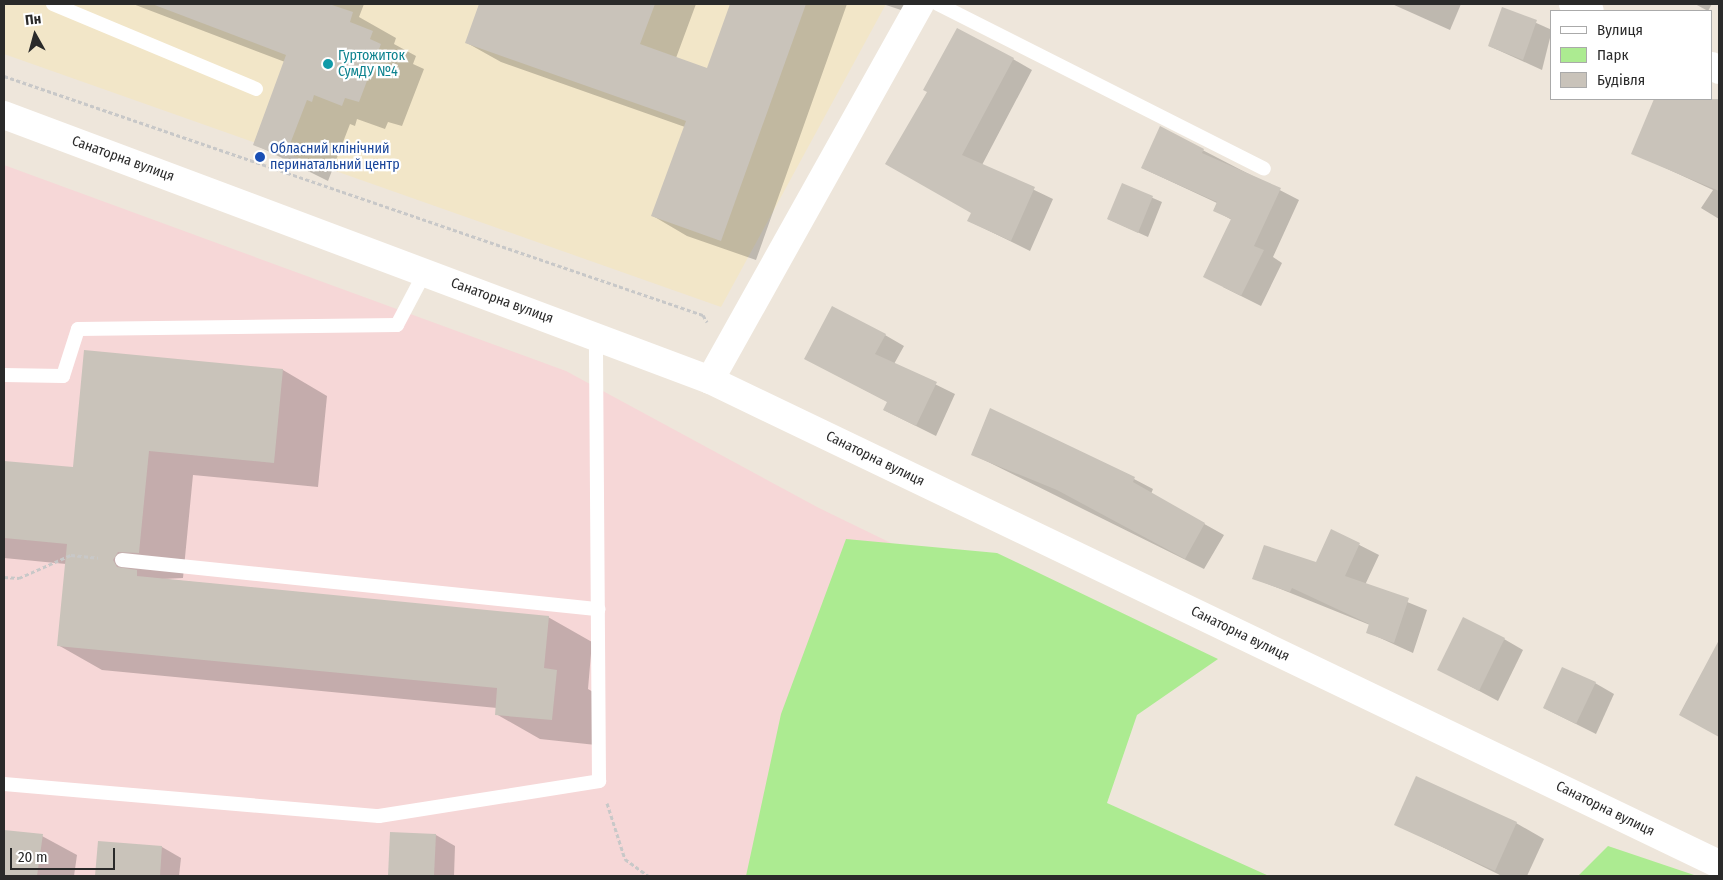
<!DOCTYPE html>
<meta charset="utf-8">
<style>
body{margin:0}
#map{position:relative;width:1723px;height:880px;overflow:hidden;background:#eee6db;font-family:"Fira Sans Condensed",sans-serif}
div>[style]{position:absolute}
.education>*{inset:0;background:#f2e6c8}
.medical>*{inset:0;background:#f6d7d7}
.green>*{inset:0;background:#aceb91}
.shadow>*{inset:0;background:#0003}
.building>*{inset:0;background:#c9c3ba}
.path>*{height:3px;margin-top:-1.5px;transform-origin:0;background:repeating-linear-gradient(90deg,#c8c8c8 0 4px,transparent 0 6.5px)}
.service>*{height:14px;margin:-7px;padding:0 7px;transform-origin:7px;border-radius:7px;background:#fff}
.minor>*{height:28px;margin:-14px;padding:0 14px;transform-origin:14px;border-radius:14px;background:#fff}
.secondary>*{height:28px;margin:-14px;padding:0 14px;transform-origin:14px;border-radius:14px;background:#fff}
.dots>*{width:14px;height:14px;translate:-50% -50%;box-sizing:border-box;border:2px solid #fff;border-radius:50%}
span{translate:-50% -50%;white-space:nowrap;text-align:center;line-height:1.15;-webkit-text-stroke:4.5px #fff;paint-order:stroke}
.culture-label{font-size:14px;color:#0d838f}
.left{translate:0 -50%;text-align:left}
.transit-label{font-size:14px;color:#164399}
.street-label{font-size:14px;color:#2a2a2a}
.frame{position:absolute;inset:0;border:5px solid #2a2a2a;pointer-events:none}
.legend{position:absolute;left:1550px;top:10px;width:162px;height:90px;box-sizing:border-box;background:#fff;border:1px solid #aaa;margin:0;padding:6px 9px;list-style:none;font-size:15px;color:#2a2a2a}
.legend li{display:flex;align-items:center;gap:10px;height:25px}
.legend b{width:25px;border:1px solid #aaa}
.north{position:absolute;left:10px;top:10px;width:50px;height:50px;-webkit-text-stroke:4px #fff;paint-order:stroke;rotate:353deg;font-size:14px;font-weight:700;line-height:20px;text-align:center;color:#2a2a2a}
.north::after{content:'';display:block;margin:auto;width:18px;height:22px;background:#2a2a2a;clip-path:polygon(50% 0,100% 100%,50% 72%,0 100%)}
.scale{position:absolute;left:10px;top:848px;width:105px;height:22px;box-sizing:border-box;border:2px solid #2a2a2a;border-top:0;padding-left:6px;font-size:15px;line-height:18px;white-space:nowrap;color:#2a2a2a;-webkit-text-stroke:4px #fff;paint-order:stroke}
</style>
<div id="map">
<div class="education">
<div style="clip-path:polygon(4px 4px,886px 4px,721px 307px,4px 54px)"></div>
</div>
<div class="medical">
<div style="clip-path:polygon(4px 165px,566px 371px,819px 508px,1117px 653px,1099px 876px,4px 876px)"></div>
</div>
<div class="green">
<div style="clip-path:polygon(846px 539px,997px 553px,1218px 659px,1137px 715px,1107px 803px,1269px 876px,746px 876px,781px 714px)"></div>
<div style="clip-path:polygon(1608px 846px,1697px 876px,1578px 876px)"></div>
</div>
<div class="shadow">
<div style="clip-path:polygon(133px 4px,364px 4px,359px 17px,396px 38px,394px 44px,416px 56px,413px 64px,424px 69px,402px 126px,388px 122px,385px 129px,357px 119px,355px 126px,350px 124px,328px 181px,254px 144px,285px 62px)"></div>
<div style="clip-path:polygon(480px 4px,696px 4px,676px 58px,708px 69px,731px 4px,847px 4px,756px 260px,687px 236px,653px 216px,685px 127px,501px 62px,467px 43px)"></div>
<div style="clip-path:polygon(883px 4px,910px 4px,907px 12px)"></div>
<div style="clip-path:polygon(1392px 4px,1461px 4px,1450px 30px)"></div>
<div style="clip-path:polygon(1695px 4px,1712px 4px,1708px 11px)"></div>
<div style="clip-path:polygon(1503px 8px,1552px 30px,1542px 70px,1489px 46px)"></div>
<div style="clip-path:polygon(1013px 59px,1032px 70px,982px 165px,1053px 199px,1030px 251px,969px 221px,972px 212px,887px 164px)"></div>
<div style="clip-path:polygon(1656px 99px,1705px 99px,1716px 105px,1711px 117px,1719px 120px,1719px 219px,1701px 208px,1713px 190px,1633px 153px)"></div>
<div style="clip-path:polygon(1160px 128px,1299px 200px,1273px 257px,1282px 263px,1261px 306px,1223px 287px,1232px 220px,1214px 210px,1217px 203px,1142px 168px)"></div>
<div style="clip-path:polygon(1123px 185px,1162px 202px,1148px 237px,1108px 219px)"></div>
<div style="clip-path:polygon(885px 335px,904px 346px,894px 364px,955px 394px,936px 436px,884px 410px,888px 402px,825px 369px)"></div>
<div style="clip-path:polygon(85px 352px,283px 370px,327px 396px,318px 487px,193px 475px,183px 578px,162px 579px,548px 617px,592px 642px,588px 689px,600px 696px,596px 745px,540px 739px,496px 714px,497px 708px,102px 670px,58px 645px,66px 564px,4px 558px,4px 462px,74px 469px)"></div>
<div style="clip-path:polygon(990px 410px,1134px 479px,1153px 489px,1151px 494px,1224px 535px,1204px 569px,972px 454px)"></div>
<div style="clip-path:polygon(1332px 531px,1379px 555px,1365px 585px,1427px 610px,1413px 653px,1367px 632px,1370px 625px,1253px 578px,1316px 564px)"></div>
<div style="clip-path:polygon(1504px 639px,1523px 650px,1498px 701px,1438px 669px)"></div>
<div style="clip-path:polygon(1703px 673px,1719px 682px,1719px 736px,1680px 714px)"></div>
<div style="clip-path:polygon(1595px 683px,1614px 694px,1596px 734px,1544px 708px)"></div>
<div style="clip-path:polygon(1516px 823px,1544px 839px,1527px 876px,1502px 876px,1395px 824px)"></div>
<div style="clip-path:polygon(4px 831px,42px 836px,77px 855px,74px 876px,4px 876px)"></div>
<div style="clip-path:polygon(391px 834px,436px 835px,455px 846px,454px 876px,389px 875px)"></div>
<div style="clip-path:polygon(99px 842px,162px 847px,181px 858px,179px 876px,97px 876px)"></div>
</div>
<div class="building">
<div style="clip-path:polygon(152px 4px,329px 4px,353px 12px,350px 22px,373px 31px,370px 39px,381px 44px,359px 102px,345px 98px,342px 106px,314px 95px,312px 102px,307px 100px,285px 157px,253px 145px,286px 55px)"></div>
<div style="clip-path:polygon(479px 4px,655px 4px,640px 44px,707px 68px,730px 4px,806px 4px,721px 241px,651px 216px,686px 121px,465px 43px)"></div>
<div style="clip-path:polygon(1502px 7px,1537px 20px,1523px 60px,1488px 46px)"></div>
<div style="clip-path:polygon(957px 28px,1014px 58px,962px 155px,1035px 187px,1011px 241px,967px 221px,971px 213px,885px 164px,927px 92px,923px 90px)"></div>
<div style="clip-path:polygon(1654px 99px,1719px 99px,1719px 191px,1631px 154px)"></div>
<div style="clip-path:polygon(1160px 126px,1204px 149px,1202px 153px,1281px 188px,1254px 246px,1264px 250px,1241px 296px,1203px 277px,1231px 219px,1213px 211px,1217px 202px,1141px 168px)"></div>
<div style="clip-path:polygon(1122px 183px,1153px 196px,1138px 233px,1107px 219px)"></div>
<div style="clip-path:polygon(832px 306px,886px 334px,875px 354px,937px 382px,916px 426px,883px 410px,887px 402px,804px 359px)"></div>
<div style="clip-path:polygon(84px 350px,283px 369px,274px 463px,149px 451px,139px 553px,118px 552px,113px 560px,117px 567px,137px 570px,137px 576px,549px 616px,544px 668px,557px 670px,552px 720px,495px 715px,497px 688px,57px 646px,67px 544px,4px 538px,4px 461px,73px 467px)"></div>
<div style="clip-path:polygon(990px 408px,1135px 477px,1133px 482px,1205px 523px,1185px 559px,1057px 490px,971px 455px)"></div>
<div style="clip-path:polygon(1331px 529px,1360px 543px,1345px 576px,1409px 598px,1394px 643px,1366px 633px,1369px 624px,1292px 588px,1290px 592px,1252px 579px,1264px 545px,1316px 562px)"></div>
<div style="clip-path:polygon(1463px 617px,1505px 638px,1479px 691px,1437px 670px)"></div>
<div style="clip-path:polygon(1719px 640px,1719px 737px,1679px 715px)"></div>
<div style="clip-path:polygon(1562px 667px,1596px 682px,1576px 724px,1543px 708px)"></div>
<div style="clip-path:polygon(1416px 776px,1517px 822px,1495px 871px,1394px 825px)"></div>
<div style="clip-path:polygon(4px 830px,43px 834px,37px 876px,4px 876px)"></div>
<div style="clip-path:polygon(390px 832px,436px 834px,434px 876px,388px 876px)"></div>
<div style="clip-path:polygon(98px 841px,162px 846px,160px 876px,95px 876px)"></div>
</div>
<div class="path">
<div style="left:4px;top:76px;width:739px;rotate:18.88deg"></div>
<div style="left:703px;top:315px;width:8px;rotate:60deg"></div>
<div style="left:4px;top:577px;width:15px;rotate:4deg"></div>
<div style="left:19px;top:578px;width:57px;rotate:-23.9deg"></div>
<div style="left:71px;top:555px;width:27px;rotate:6deg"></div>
<div style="left:607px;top:803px;width:59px;rotate:72.2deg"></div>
<div style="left:625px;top:859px;width:29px;rotate:36deg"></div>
</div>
<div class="service">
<div style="left:53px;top:4px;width:220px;rotate:22.7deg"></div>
<div style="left:938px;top:4px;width:365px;rotate:26.8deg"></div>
<div style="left:4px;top:375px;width:59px;rotate:1deg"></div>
<div style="left:63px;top:376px;width:49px;rotate:-72.3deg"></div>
<div style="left:78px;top:329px;width:319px;rotate:-0.7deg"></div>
<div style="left:397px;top:325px;width:60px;rotate:-62.2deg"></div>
<div style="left:122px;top:560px;width:479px;rotate:5.9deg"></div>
<div style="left:4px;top:784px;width:376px;rotate:4.9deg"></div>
<div style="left:379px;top:816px;width:223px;rotate:-9deg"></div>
<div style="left:599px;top:781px;width:446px;rotate:-90.4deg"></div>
</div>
<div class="minor">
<div style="left:1573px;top:4px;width:18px;rotate:22deg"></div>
<div style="left:1712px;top:66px;width:8px;rotate:30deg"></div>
<div style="left:710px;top:380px;width:431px;rotate:-60.8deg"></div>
</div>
<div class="secondary">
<div style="left:4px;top:115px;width:754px;rotate:20.57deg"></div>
<div style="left:710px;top:380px;width:1119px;rotate:25.63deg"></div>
</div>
<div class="dots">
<div style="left:328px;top:64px;background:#0f9aa8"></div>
<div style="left:260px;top:157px;background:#1a4fb4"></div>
</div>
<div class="culture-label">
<span class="left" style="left:338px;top:64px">Гуртожиток<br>СумДУ №4</span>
</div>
<div class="transit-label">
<span class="left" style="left:270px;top:157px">Обласний клінічний<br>перинатальний центр</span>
</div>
<div class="street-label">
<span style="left:123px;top:159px;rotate:20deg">Санаторна вулиця</span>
<span style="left:502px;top:301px;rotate:20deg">Санаторна вулиця</span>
<span style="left:875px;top:459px;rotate:26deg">Санаторна вулиця</span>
<span style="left:1240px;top:634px;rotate:26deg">Санаторна вулиця</span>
<span style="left:1605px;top:809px;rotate:26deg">Санаторна вулиця</span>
</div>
<div class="frame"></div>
<ul class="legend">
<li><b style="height:6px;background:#fff"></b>Вулиця</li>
<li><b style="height:14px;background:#aceb91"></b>Парк</li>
<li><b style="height:14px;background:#c9c3ba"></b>Будівля</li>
</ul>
<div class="north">Пн</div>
<div class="scale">20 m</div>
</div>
